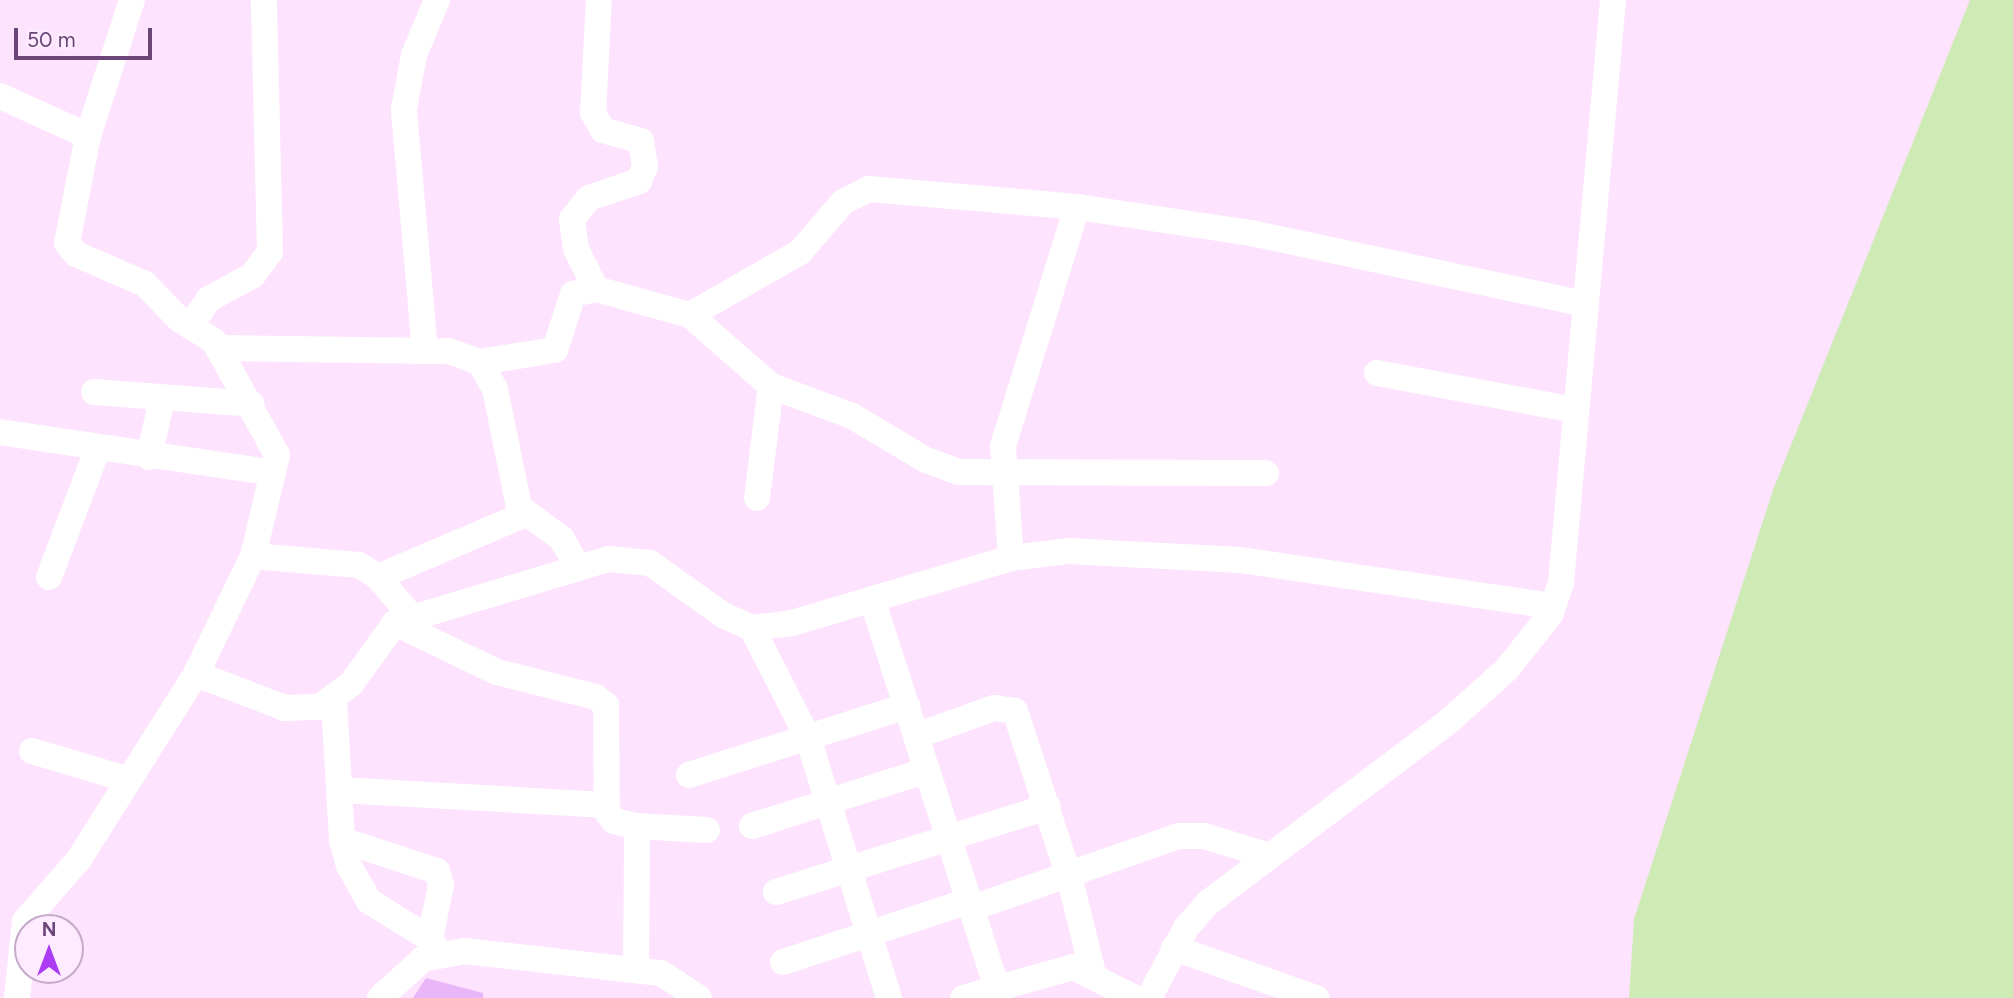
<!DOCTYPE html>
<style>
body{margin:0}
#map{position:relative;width:2013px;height:998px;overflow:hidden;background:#fee3fe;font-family:Figtree,sans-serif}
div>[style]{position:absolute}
.water>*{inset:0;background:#ceeab5}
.building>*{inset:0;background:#e9b7f7}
.minor>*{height:26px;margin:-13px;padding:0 13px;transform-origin:13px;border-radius:13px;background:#fff}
span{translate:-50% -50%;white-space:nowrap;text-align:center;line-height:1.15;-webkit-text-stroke:6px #ffebff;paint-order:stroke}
.north{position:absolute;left:14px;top:914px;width:70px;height:70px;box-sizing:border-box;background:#ffebff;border:2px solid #c4a9c9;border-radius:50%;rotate:0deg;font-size:19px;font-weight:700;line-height:28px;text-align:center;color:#6c4679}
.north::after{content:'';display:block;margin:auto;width:24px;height:32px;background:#ac3cf4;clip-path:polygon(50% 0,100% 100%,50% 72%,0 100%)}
.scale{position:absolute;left:14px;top:28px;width:138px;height:32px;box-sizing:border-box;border:4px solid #6c4679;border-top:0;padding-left:9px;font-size:21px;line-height:24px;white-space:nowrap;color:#6c4679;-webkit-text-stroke:5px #ffebff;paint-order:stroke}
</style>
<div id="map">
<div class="water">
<div style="clip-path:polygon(1970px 0,2013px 0,2013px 998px,1629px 998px,1634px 919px,1773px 490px)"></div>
</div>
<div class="building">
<div style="clip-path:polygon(426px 978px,483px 993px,483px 998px,413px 998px)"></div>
</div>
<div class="minor">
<div style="left:0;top:96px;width:97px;rotate:24.4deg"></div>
<div style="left:88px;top:136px;width:143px;rotate:-72.1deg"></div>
<div style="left:596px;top:289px;width:45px;rotate:-116.6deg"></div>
<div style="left:576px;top:249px;width:30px;rotate:-98deg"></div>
<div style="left:572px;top:219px;width:27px;rotate:-51deg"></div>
<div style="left:589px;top:198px;width:53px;rotate:-18.8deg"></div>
<div style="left:639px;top:181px;width:16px;rotate:-68deg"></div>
<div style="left:645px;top:166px;width:25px;rotate:-99deg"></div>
<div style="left:641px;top:141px;width:40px;rotate:-164deg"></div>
<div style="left:603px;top:130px;width:20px;rotate:-120deg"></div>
<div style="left:593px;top:113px;width:113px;rotate:-87deg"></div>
<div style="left:690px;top:315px;width:127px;rotate:-29.8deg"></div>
<div style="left:800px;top:252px;width:66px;rotate:-49.3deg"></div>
<div style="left:843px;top:202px;width:29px;rotate:-27deg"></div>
<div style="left:869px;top:189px;width:209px;rotate:4.9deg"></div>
<div style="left:1077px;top:207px;width:176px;rotate:8.5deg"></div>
<div style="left:1251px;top:233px;width:341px;rotate:12deg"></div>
<div style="left:190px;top:326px;width:33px;rotate:-55deg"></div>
<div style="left:209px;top:299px;width:50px;rotate:-28.6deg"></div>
<div style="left:253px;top:275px;width:29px;rotate:-54deg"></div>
<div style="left:270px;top:252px;width:252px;rotate:-91.4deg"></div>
<div style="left:221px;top:348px;width:228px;rotate:0.8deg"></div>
<div style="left:449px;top:351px;width:33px;rotate:20deg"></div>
<div style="left:480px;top:362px;width:31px;rotate:61deg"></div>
<div style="left:495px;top:389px;width:120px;rotate:78.5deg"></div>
<div style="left:519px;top:507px;width:54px;rotate:36.7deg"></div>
<div style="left:562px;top:539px;width:33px;rotate:61deg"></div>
<div style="left:425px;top:351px;width:243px;rotate:-95deg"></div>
<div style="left:404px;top:109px;width:55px;rotate:-79.5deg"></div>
<div style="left:414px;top:55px;width:60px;rotate:-67.3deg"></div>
<div style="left:480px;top:362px;width:76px;rotate:-9.1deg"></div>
<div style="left:555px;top:350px;width:59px;rotate:-72.2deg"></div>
<div style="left:573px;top:294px;width:24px;rotate:-12deg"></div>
<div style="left:596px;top:289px;width:98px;rotate:15.5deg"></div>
<div style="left:690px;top:315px;width:108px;rotate:41.2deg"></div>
<div style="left:771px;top:386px;width:86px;rotate:20.3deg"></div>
<div style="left:852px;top:416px;width:86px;rotate:30.7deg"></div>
<div style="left:926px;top:460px;width:35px;rotate:20deg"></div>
<div style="left:959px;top:472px;width:307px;rotate:0.2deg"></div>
<div style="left:1377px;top:373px;width:201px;rotate:10.6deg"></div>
<div style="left:94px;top:392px;width:158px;rotate:4.3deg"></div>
<div style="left:0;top:432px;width:276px;rotate:8.5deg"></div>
<div style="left:149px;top:457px;width:58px;rotate:-77.2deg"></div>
<div style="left:757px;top:498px;width:113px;rotate:-82.9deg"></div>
<div style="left:253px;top:556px;width:106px;rotate:4.9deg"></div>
<div style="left:359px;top:565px;width:22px;rotate:32deg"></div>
<div style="left:378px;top:577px;width:51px;rotate:49.8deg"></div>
<div style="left:1011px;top:558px;width:112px;rotate:-94.1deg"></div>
<div style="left:1003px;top:446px;width:250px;rotate:-72.8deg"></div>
<div style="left:49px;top:577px;width:138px;rotate:-69.2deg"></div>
<div style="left:378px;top:577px;width:161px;rotate:-23.1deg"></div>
<div style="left:872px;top:599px;width:409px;rotate:72.2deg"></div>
<div style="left:395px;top:623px;width:113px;rotate:25.7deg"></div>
<div style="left:497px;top:672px;width:102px;rotate:14.2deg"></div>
<div style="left:596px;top:697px;width:13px;rotate:39deg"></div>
<div style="left:606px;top:705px;width:107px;rotate:89.5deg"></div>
<div style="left:607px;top:812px;width:11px;rotate:52deg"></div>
<div style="left:614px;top:821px;width:22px;rotate:13deg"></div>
<div style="left:635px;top:826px;width:8px;rotate:76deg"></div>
<div style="left:637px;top:834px;width:135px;rotate:90.4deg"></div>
<div style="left:752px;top:628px;width:123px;rotate:63deg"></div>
<div style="left:808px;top:738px;width:272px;rotate:72.7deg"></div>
<div style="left:196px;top:674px;width:95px;rotate:20.9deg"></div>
<div style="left:285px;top:708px;width:35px;rotate:-2deg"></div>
<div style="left:320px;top:707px;width:39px;rotate:-37deg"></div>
<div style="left:351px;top:684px;width:75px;rotate:-54.2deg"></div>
<div style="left:395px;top:623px;width:223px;rotate:-16.7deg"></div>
<div style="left:609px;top:559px;width:41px;rotate:5.6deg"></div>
<div style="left:650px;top:563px;width:90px;rotate:35.5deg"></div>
<div style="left:723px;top:615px;width:32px;rotate:24deg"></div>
<div style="left:752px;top:628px;width:40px;rotate:-7.1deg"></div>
<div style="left:792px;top:623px;width:228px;rotate:-16.5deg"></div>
<div style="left:1011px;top:558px;width:57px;rotate:-7deg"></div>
<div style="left:1068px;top:551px;width:172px;rotate:3deg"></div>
<div style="left:1240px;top:560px;width:316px;rotate:8.4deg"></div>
<div style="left:334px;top:701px;width:139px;rotate:86.7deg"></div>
<div style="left:342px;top:840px;width:27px;rotate:75deg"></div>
<div style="left:349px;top:866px;width:40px;rotate:60.3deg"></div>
<div style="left:369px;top:901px;width:72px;rotate:31.9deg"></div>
<div style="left:430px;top:939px;width:16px;rotate:55deg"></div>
<div style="left:916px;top:736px;width:83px;rotate:-19.7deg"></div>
<div style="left:994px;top:708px;width:21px;rotate:8deg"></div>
<div style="left:1015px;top:711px;width:174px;rotate:71.9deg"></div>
<div style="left:1069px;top:876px;width:100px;rotate:76.1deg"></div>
<div style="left:32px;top:751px;width:101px;rotate:16.6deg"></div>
<div style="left:689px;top:775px;width:229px;rotate:-17.6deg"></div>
<div style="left:339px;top:790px;width:267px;rotate:3.2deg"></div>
<div style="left:635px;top:826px;width:72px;rotate:3.2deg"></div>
<div style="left:752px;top:826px;width:184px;rotate:-17.7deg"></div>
<div style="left:342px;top:840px;width:100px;rotate:18.1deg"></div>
<div style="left:437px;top:871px;width:15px;rotate:74deg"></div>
<div style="left:441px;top:885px;width:55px;rotate:101.5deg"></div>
<div style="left:776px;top:892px;width:285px;rotate:-17.4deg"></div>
<div style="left:972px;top:908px;width:219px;rotate:-19.2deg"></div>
<div style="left:1179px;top:836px;width:25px"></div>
<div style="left:1204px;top:836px;width:66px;rotate:16.8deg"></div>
<div style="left:1174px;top:948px;width:151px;rotate:19.4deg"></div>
<div style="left:783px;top:962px;width:196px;rotate:-18.2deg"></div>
<div style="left:17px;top:998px;width:77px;rotate:-84.1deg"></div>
<div style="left:25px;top:921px;width:82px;rotate:-48.9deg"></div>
<div style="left:79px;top:859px;width:219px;rotate:-57.7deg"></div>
<div style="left:196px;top:674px;width:131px;rotate:-64.2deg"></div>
<div style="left:253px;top:556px;width:104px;rotate:-76.6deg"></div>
<div style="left:277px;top:455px;width:130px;rotate:-118.9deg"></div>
<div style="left:214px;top:341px;width:41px;rotate:-147.8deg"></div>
<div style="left:179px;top:319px;width:49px;rotate:-134.2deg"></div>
<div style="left:145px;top:284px;width:75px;rotate:-156.5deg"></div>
<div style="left:76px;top:254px;width:14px;rotate:-129deg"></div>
<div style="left:67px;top:243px;width:109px;rotate:-78.9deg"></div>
<div style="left:380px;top:998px;width:58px;rotate:-42.2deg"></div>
<div style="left:423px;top:959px;width:42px;rotate:-11deg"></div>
<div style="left:464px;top:951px;width:198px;rotate:6.4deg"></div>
<div style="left:661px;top:973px;width:45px;rotate:33.3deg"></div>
<div style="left:963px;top:998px;width:114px;rotate:-15.7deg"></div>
<div style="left:1073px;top:967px;width:69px;rotate:26.6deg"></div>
<div style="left:1149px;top:998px;width:79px;rotate:-62.1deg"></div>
<div style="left:1186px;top:928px;width:35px;rotate:-49deg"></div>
<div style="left:1209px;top:902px;width:301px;rotate:-37deg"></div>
<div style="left:1449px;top:721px;width:78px;rotate:-41.9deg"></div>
<div style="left:1507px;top:669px;width:69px;rotate:-51.5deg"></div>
<div style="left:1550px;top:615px;width:34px;rotate:-71deg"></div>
<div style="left:1561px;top:583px;width:585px;rotate:-84.9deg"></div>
</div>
<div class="north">N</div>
<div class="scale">50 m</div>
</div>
